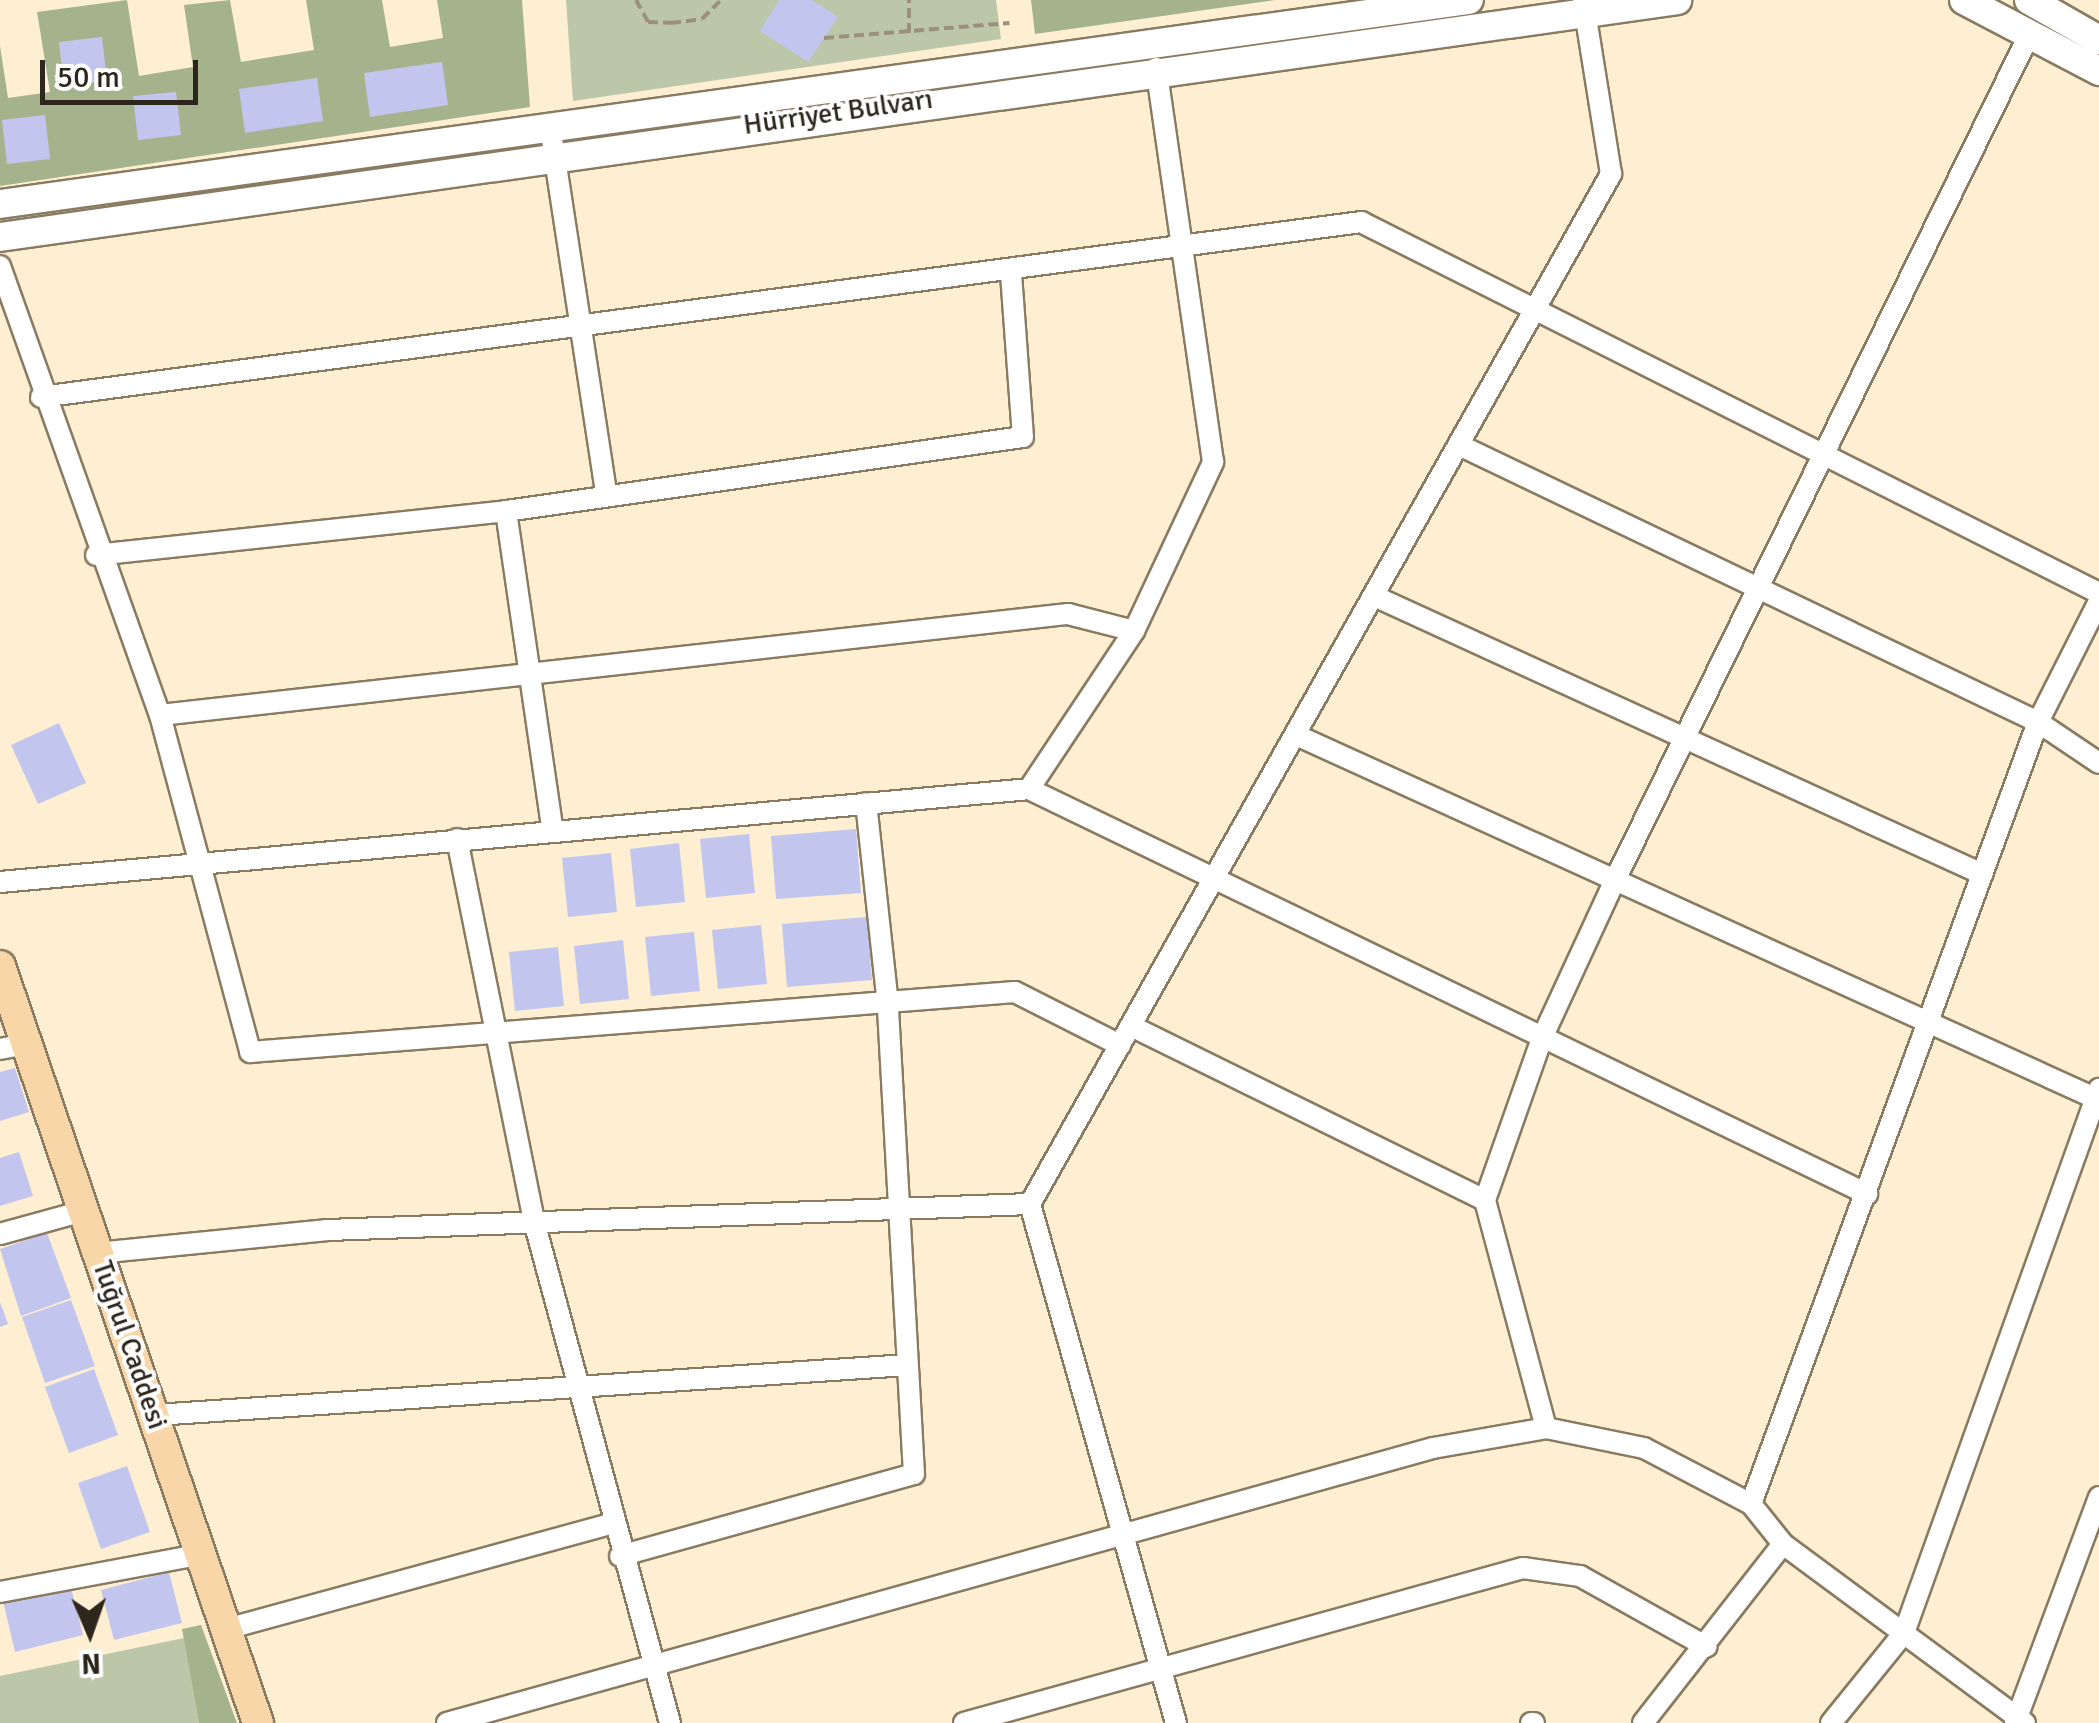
<!DOCTYPE html>
<meta charset="utf-8">
<style>
body{margin:0}
#map{position:relative;width:2099px;height:1723px;overflow:hidden;background:#feeed2;font-family:Signika,sans-serif}
div>[style]{position:absolute}
.green>*{inset:0;background:#bcc7a9}
.forest>*{inset:0;background:#a5b38c}
.building>*{inset:0;background:#c2c6ee}
.path>*{height:4px;margin-top:-2px;transform-origin:0;background:repeating-linear-gradient(90deg,#9c907d 0 10px,transparent 0 15px)}
.roads{filter:drop-shadow(2px 0 #897b62) drop-shadow(-2px 0 #897b62) drop-shadow(0 2px #897b62) drop-shadow(0 -2px #897b62)}
.minor>*{height:20px;margin:-10px;padding:0 10px;transform-origin:10px;border-radius:10px;background:#fff}
.secondary>*{height:28px;margin:-14px;padding:0 14px;transform-origin:14px;border-radius:14px;background:#fff}
.primary>*{height:30px;margin:-15px;padding:0 15px;transform-origin:15px;border-radius:15px;background:#f8d6a7}
span{translate:-50% -50%;white-space:nowrap;text-align:center;line-height:1.15;-webkit-text-stroke:8px #fff;paint-order:stroke}
.street-label{font-size:28px;color:#2c261c}
.north{position:absolute;left:40px;top:1583px;width:100px;height:100px;-webkit-text-stroke:8px #fff;paint-order:stroke;rotate:178deg;font-size:28px;font-weight:700;line-height:40px;text-align:center;color:#2c261c}
.north::after{content:'';display:block;margin:auto;width:35px;height:45px;background:#2c261c;clip-path:polygon(50% 0,100% 100%,50% 72%,0 100%)}
.scale{position:absolute;left:40px;top:60px;width:158px;height:45px;box-sizing:border-box;border:5px solid #2c261c;border-top:0;padding-left:12px;font-size:30px;line-height:35px;white-space:nowrap;color:#2c261c;-webkit-text-stroke:8px #fff;paint-order:stroke}
</style>
<div id="map">
<div class="green">
<div style="clip-path:polygon(566px 0,996px 0,1001px 39px,573px 101px)"></div>
<div style="clip-path:polygon(184px 1638px,199px 1723px,0 1723px,0 1676px)"></div>
</div>
<div class="forest">
<div style="clip-path:polygon(127px 0,139px 76px,193px 67px,184px 5px,230px 0,241px 62px,314px 50px,306px 0,382px 0,390px 47px,443px 38px,437px 0,522px 0,530px 107px,0 186px,0 46px,8px 98px,50px 92px,37px 12px)"></div>
<div style="clip-path:polygon(1031px 0,1275px 0,1035px 34px)"></div>
<div style="clip-path:polygon(201px 1625px,234px 1715px,237px 1723px,199px 1723px,182px 1629px)"></div>
</div>
<div class="building">
<div style="clip-path:polygon(779px 0,812px 0,838px 17px,808px 62px,760px 31px)"></div>
<div style="clip-path:polygon(102px 37px,107px 81px,64px 86px,59px 42px)"></div>
<div style="clip-path:polygon(442px 62px,448px 105px,370px 117px,364px 73px)"></div>
<div style="clip-path:polygon(317px 78px,323px 121px,245px 133px,239px 89px)"></div>
<div style="clip-path:polygon(176px 92px,181px 135px,138px 140px,133px 96px)"></div>
<div style="clip-path:polygon(45px 115px,50px 159px,7px 164px,2px 120px)"></div>
<div style="clip-path:polygon(59px 723px,86px 783px,38px 804px,11px 745px)"></div>
<div style="clip-path:polygon(856px 829px,861px 893px,776px 899px,771px 836px)"></div>
<div style="clip-path:polygon(749px 834px,755px 893px,706px 898px,700px 839px)"></div>
<div style="clip-path:polygon(679px 843px,685px 902px,636px 907px,630px 849px)"></div>
<div style="clip-path:polygon(611px 853px,617px 912px,568px 917px,562px 858px)"></div>
<div style="clip-path:polygon(867px 917px,872px 980px,787px 987px,782px 924px)"></div>
<div style="clip-path:polygon(761px 925px,767px 984px,718px 989px,712px 930px)"></div>
<div style="clip-path:polygon(694px 932px,700px 991px,651px 996px,645px 937px)"></div>
<div style="clip-path:polygon(623px 940px,629px 999px,580px 1004px,574px 946px)"></div>
<div style="clip-path:polygon(558px 947px,564px 1006px,515px 1011px,509px 952px)"></div>
<div style="clip-path:polygon(15px 1068px,29px 1112px,0 1121px,0 1072px)"></div>
<div style="clip-path:polygon(19px 1152px,33px 1196px,0 1206px,0 1158px)"></div>
<div style="clip-path:polygon(47px 1233px,71px 1298px,21px 1316px,0 1249px)"></div>
<div style="clip-path:polygon(71px 1300px,95px 1366px,45px 1383px,22px 1317px)"></div>
<div style="clip-path:polygon(0 1302px,8px 1324px,0 1327px)"></div>
<div style="clip-path:polygon(94px 1369px,118px 1435px,69px 1453px,45px 1387px)"></div>
<div style="clip-path:polygon(127px 1466px,150px 1532px,101px 1549px,78px 1483px)"></div>
<div style="clip-path:polygon(169px 1572px,182px 1623px,114px 1640px,101px 1590px)"></div>
<div style="clip-path:polygon(70px 1584px,83px 1635px,15px 1652px,3px 1601px)"></div>
</div>
<div class="path">
<div style="left:636px;top:0;width:25px;rotate:61deg"></div>
<div style="left:648px;top:22px;width:23px;rotate:2deg"></div>
<div style="left:671px;top:23px;width:31px;rotate:-7deg"></div>
<div style="left:702px;top:19px;width:27px;rotate:-45deg"></div>
<div style="left:909px;top:33px;width:33px;rotate:-90deg"></div>
<div style="left:824px;top:38px;width:186px;rotate:-4.6deg"></div>
</div>
<div class="roads">
<div class="minor">
<div style="left:550px;top:126px;width:372px;rotate:81.3deg"></div>
<div style="left:0;top:266px;width:477px;rotate:70.4deg"></div>
<div style="left:160px;top:715px;width:349px;rotate:75deg"></div>
<div style="left:250px;top:1052px;width:767px;rotate:-4.48deg"></div>
<div style="left:1015px;top:992px;width:118px;rotate:26.8deg"></div>
<div style="left:41px;top:397px;width:1332px;rotate:-7.55deg"></div>
<div style="left:1361px;top:222px;width:826px;rotate:26.69deg"></div>
<div style="left:1459px;top:445px;width:642px;rotate:25.57deg"></div>
<div style="left:2038px;top:722px;width:73px;rotate:33.9deg"></div>
<div style="left:506px;top:511px;width:324px;rotate:81.7deg"></div>
<div style="left:96px;top:555px;width:412px;rotate:-6.1deg"></div>
<div style="left:506px;top:511px;width:522px;rotate:-8.15deg"></div>
<div style="left:1023px;top:437px;width:163px;rotate:-94.2deg"></div>
<div style="left:1374px;top:596px;width:669px;rotate:24.57deg"></div>
<div style="left:160px;top:715px;width:914px;rotate:-6.35deg"></div>
<div style="left:1068px;top:614px;width:68px;rotate:14.4deg"></div>
<div style="left:1296px;top:735px;width:882px;rotate:24.44deg"></div>
<div style="left:1029px;top:789px;width:190px;rotate:-56.4deg"></div>
<div style="left:1134px;top:631px;width:187px;rotate:-64.9deg"></div>
<div style="left:1213px;top:462px;width:398px;rotate:-98.2deg"></div>
<div style="left:457px;top:839px;width:394px;rotate:78.6deg"></div>
<div style="left:535px;top:1225px;width:516px;rotate:74.83deg"></div>
<div style="left:0;top:882px;width:1033px;rotate:-5.16deg"></div>
<div style="left:1029px;top:789px;width:931px;rotate:25.79deg"></div>
<div style="left:1131px;top:1026px;width:394px;rotate:26.2deg"></div>
<div style="left:0;top:1049px;width:25px;rotate:-11deg"></div>
<div style="left:1030px;top:1204px;width:539px;rotate:74.29deg"></div>
<div style="left:0;top:1234px;width:86px;rotate:-15.5deg"></div>
<div style="left:97px;top:1253px;width:232px;rotate:-5.7deg"></div>
<div style="left:328px;top:1230px;width:702px;rotate:-2.12deg"></div>
<div style="left:1030px;top:1204px;width:1183px;rotate:-60.57deg"></div>
<div style="left:1611px;top:174px;width:176px;rotate:-99.1deg"></div>
<div style="left:155px;top:1415px;width:754px;rotate:-3.8deg"></div>
<div style="left:1546px;top:1428px;width:236px;rotate:-105deg"></div>
<div style="left:1485px;top:1200px;width:172px;rotate:-70.6deg"></div>
<div style="left:1542px;top:1038px;width:176px;rotate:-65.2deg"></div>
<div style="left:1616px;top:878px;width:941px;rotate:-63.9deg"></div>
<div style="left:1751px;top:1504px;width:833px;rotate:-69.85deg"></div>
<div style="left:2038px;top:722px;width:136px;rotate:-63.2deg"></div>
<div style="left:620px;top:1556px;width:305px;rotate:-15.6deg"></div>
<div style="left:914px;top:1474px;width:470px;rotate:-93.2deg"></div>
<div style="left:888px;top:1005px;width:203px;rotate:-96.2deg"></div>
<div style="left:0;top:1592px;width:208px;rotate:-10.6deg"></div>
<div style="left:230px;top:1628px;width:395px;rotate:-15.3deg"></div>
<div style="left:447px;top:1723px;width:1024px;rotate:-15.58deg"></div>
<div style="left:1433px;top:1448px;width:115px;rotate:-10deg"></div>
<div style="left:1546px;top:1428px;width:100px;rotate:11.5deg"></div>
<div style="left:1644px;top:1448px;width:121px;rotate:27.6deg"></div>
<div style="left:1751px;top:1504px;width:51px;rotate:51.3deg"></div>
<div style="left:1783px;top:1544px;width:301px;rotate:36.5deg"></div>
<div style="left:964px;top:1723px;width:580px;rotate:-15.5deg"></div>
<div style="left:1523px;top:1568px;width:58px;rotate:8deg"></div>
<div style="left:1580px;top:1576px;width:145px;rotate:29.2deg"></div>
<div style="left:1531px;top:1723px;width:3px"></div>
<div style="left:1643px;top:1723px;width:227px;rotate:-52deg"></div>
<div style="left:1831px;top:1723px;width:116px;rotate:-51deg"></div>
<div style="left:1904px;top:1633px;width:578px;rotate:-70.28deg"></div>
<div style="left:2015px;top:1723px;width:241px;rotate:-69.6deg"></div>
</div>
<div class="secondary">
<div style="left:1964px;top:0;width:153px;rotate:27.7deg"></div>
<div style="left:2029px;top:0;width:81px;rotate:29.7deg"></div>
<div style="left:0;top:204px;width:1483px;rotate:-7.91deg"></div>
<div style="left:0;top:237px;width:1694px;rotate:-8.04deg"></div>
</div>
<div class="primary">
<div style="left:0;top:966px;width:800px;rotate:71.18deg"></div>
</div>
</div>
<div class="street-label">
<span style="left:838px;top:112px;rotate:-8deg">Hürriyet Bulvarı</span>
<span style="left:130px;top:1345px;rotate:71deg">Tuğrul Caddesi</span>
</div>
<div class="north">N</div>
<div class="scale">50 m</div>
</div>
